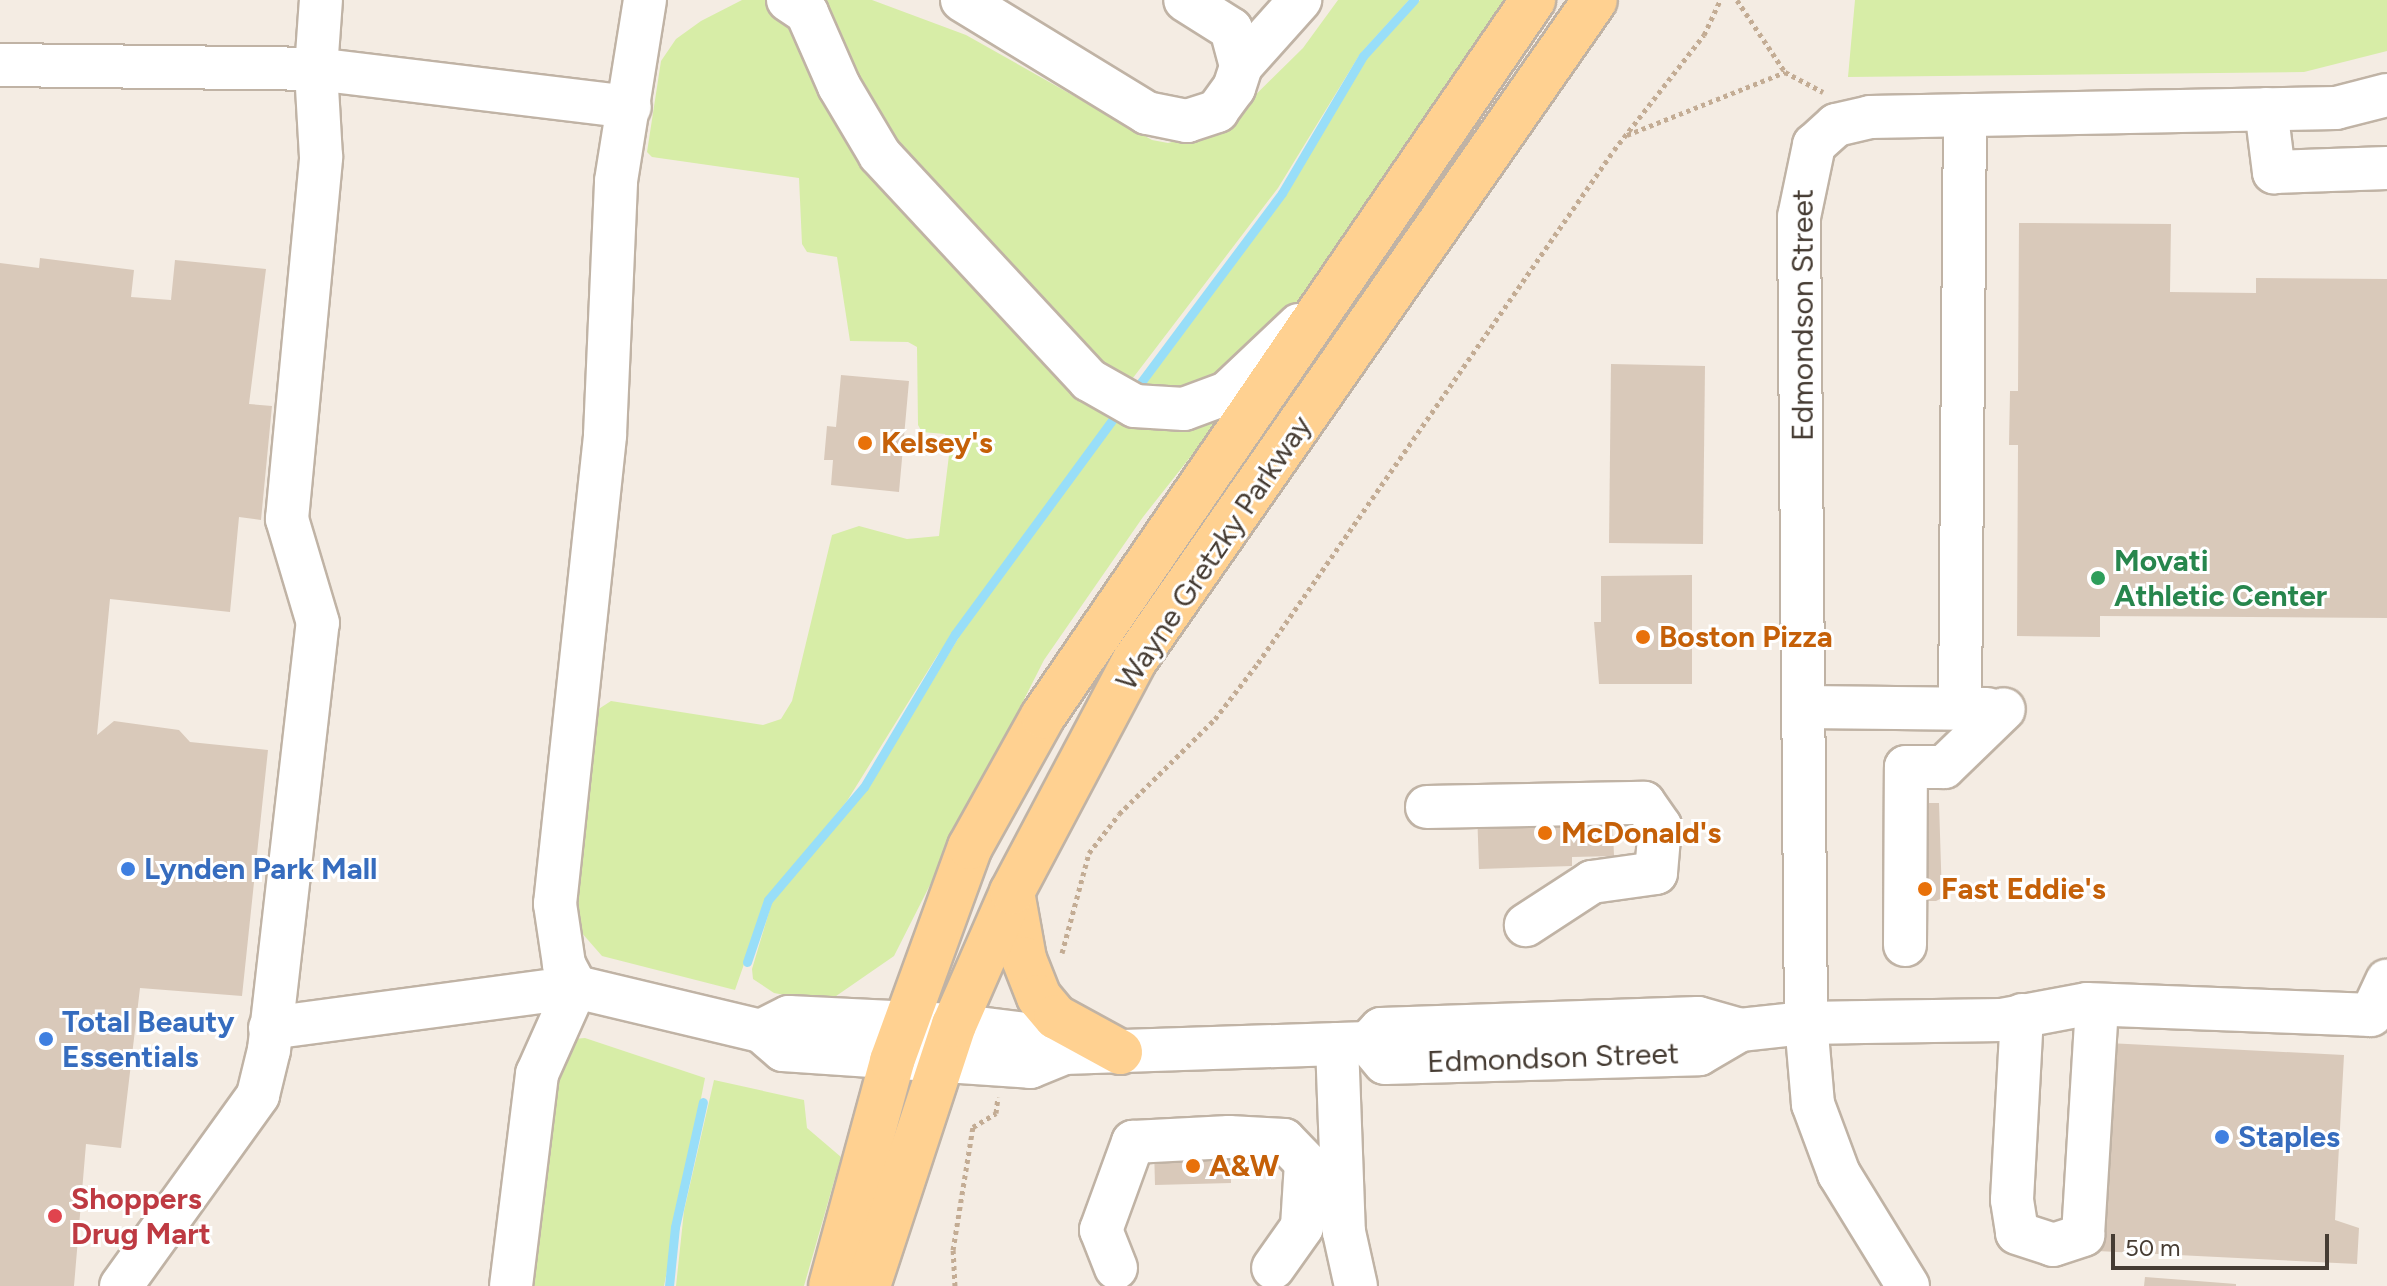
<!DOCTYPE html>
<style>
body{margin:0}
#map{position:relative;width:2387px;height:1286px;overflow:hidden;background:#f4ece3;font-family:Figtree,sans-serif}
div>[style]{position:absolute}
.green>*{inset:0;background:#d7eda7}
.stream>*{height:9px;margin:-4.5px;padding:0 4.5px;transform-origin:4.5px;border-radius:4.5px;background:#98def8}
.building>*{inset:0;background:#d9c9ba}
.path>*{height:5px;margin-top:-2.5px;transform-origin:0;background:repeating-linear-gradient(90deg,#c3ac94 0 4px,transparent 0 8px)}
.roads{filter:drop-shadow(2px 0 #c0b3a5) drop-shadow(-2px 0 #c0b3a5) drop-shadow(0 2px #c0b3a5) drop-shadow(0 -2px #c0b3a5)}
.minor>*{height:42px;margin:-21px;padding:0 21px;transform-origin:21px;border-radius:21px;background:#fff}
.major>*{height:44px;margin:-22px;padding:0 22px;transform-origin:22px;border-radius:22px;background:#ffd191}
.dots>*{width:22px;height:22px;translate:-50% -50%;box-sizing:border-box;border:4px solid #fff;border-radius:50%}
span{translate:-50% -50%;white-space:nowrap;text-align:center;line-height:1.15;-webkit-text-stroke:6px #fff;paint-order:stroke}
.street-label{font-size:30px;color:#463c33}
.food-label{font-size:30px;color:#c56008;font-weight:700}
.left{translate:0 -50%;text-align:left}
.leisure-label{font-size:30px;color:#27864d;font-weight:700}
.shop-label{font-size:30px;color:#366cbe;font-weight:700}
.health-label{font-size:30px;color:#be3a42;font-weight:700}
.scale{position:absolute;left:2111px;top:1234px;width:218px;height:36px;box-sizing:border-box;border:4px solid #463c33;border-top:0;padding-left:10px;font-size:24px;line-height:28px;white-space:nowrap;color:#463c33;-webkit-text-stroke:6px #fff;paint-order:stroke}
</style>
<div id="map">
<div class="green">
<div style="clip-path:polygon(742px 0,776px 0,1113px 415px,937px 656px,847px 801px,767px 898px,735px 990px,602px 956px,574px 924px,591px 714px,611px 701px,763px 725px,781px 719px,792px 701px,832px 535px,859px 526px,907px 539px,939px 536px,950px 447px,945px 434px,922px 432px,918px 425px,917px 347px,908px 342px,850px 341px,837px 257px,807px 252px,802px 244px,799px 178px,652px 157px,647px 152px,661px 61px,676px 39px,701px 21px)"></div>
<div style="clip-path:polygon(813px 0,872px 0,966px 35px,1152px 140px,1168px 143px,1209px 133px,1228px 122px,1303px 48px,1338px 0,1409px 0,1360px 54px,1278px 188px,1123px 391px,914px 186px)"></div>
<div style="clip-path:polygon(1420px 0,1514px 0,1299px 309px,1226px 384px,1139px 393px,1288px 192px,1363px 63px)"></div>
<div style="clip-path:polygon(1855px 0,2387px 0,2387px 51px,2304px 72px,1848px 77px)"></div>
<div style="clip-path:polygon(1122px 412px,1225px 413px,1143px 517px,1044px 660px,894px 956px,826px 1003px,774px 993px,753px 979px,752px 969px,772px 902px,866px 791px,962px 632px)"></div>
<div style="clip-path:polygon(585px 1038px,705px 1078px,664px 1286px,532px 1286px,558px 1072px,573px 1039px)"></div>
<div style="clip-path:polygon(714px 1080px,804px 1100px,807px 1128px,841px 1157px,804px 1286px,676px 1286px,684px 1211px)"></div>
</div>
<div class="stream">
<div style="left:1133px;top:393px;width:249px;rotate:-53.3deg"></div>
<div style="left:1282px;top:193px;width:159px;rotate:-59.4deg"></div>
<div style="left:1363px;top:56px;width:76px;rotate:-47.7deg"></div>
<div style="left:747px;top:962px;width:65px;rotate:-71.3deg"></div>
<div style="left:768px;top:900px;width:148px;rotate:-49.7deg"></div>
<div style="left:864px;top:787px;width:178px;rotate:-59.3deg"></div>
<div style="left:955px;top:634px;width:277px;rotate:-53.7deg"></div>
<div style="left:669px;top:1286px;width:59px;rotate:-84.2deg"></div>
<div style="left:675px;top:1227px;width:128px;rotate:-77.4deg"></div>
</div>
<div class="building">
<div style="clip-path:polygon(2019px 223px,2171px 224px,2170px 292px,2256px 293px,2256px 278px,2387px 279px,2387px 618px,2100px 616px,2100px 637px,2017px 636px,2018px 445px,2009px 445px,2010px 391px,2018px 391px)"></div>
<div style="clip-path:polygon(40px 258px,134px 270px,131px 297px,171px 300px,175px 260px,266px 269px,249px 404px,272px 406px,261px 520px,239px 517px,230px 612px,110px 599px,97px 735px,114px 721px,179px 730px,190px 742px,268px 750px,242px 996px,140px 988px,121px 1148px,86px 1144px,74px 1286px,0 1286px,0 263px,39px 268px)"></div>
<div style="clip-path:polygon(1611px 364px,1705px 366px,1703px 544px,1609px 543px)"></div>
<div style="clip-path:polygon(841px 375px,909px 381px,899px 492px,831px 485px,833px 460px,824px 460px,827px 426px,836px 427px)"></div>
<div style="clip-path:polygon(1692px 575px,1692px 684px,1599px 684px,1594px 622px,1601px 622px,1601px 576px)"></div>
<div style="clip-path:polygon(1917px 803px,1939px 803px,1942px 898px,1936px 901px,1920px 901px)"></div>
<div style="clip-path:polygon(1612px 806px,1614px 856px,1572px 857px,1572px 866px,1479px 869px,1477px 810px)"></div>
<div style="clip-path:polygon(2108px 1043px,2344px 1055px,2335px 1220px,2359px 1228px,2357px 1264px,2097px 1251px)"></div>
<div style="clip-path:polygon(1230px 1146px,1231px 1183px,1155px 1185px,1154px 1148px)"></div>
<div style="clip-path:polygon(2145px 1277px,2236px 1284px,2236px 1286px,2144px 1286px)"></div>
</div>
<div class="path">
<div style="left:1737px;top:0;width:87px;rotate:56.3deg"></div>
<div style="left:1785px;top:72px;width:43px;rotate:27.8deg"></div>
<div style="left:1627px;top:135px;width:170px;rotate:-21.7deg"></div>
<div style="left:1062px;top:953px;width:104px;rotate:-74.9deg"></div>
<div style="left:1089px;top:853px;width:49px;rotate:-52.4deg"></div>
<div style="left:1119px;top:814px;width:135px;rotate:-44.7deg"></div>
<div style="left:1215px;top:719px;width:71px;rotate:-52.5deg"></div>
<div style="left:1258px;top:663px;width:624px;rotate:-55.24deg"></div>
<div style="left:1614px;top:150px;width:146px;rotate:-52deg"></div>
<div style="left:1704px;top:35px;width:38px;rotate:-65deg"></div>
<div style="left:955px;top:1286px;width:36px;rotate:-93deg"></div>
<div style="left:953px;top:1250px;width:125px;rotate:-80.8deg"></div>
<div style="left:973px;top:1127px;width:27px;rotate:-31deg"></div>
<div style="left:996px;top:1113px;width:16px;rotate:-83deg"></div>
</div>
<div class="roads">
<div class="minor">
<div style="left:788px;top:0;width:23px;rotate:34deg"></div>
<div style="left:807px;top:13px;width:80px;rotate:66.3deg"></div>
<div style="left:839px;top:86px;width:80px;rotate:59.3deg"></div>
<div style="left:880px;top:155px;width:307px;rotate:47.1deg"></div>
<div style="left:1089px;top:380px;width:53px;rotate:29.5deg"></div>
<div style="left:1135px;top:406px;width:49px;rotate:3.5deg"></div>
<div style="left:1184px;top:409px;width:46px;rotate:-20.4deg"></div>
<div style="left:1227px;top:393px;width:99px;rotate:-43.4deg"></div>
<div style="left:962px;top:0;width:217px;rotate:31.4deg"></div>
<div style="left:1147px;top:113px;width:41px;rotate:11.3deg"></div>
<div style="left:1187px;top:121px;width:32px;rotate:-18deg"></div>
<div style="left:1217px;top:111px;width:29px;rotate:-54deg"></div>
<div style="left:1234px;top:88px;width:23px;rotate:-72deg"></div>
<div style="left:1241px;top:66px;width:38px;rotate:-105deg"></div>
<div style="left:1231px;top:29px;width:54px;rotate:-147.8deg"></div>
<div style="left:0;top:65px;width:316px;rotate:0.7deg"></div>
<div style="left:316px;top:69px;width:316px;rotate:6.9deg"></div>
<div style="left:1241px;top:66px;width:89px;rotate:-48.2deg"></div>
<div style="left:2266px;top:109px;width:64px;rotate:82.8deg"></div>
<div style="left:2274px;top:172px;width:113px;rotate:-2deg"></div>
<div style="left:1804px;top:707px;width:183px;rotate:0.6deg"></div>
<div style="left:1960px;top:708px;width:593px;rotate:-89.52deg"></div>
<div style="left:1427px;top:807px;width:217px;rotate:-1.1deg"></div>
<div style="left:1644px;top:803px;width:28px;rotate:55deg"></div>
<div style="left:1660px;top:826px;width:47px;rotate:94.9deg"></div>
<div style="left:1656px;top:873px;width:65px;rotate:172deg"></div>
<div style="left:1592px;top:882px;width:79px;rotate:146.9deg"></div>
<div style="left:1905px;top:945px;width:178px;rotate:-89.7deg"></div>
<div style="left:1906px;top:767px;width:38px"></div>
<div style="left:1944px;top:767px;width:83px;rotate:-44deg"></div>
<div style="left:576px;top:987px;width:26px;rotate:-118deg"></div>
<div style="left:564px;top:964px;width:61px;rotate:-98.5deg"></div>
<div style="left:555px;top:904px;width:472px;rotate:-83.9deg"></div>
<div style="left:605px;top:435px;width:254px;rotate:-87.5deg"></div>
<div style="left:616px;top:181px;width:183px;rotate:-80.9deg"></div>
<div style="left:2022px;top:1015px;width:185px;rotate:93.1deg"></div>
<div style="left:2012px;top:1200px;width:33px;rotate:81deg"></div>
<div style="left:2017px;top:1233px;width:38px;rotate:18deg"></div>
<div style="left:2053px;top:1245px;width:32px;rotate:-18deg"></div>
<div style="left:2083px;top:1235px;width:230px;rotate:-86.5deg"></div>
<div style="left:270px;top:1028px;width:309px;rotate:-7.6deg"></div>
<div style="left:576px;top:987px;width:190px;rotate:13.4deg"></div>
<div style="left:761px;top:1031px;width:29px;rotate:41deg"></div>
<div style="left:783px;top:1050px;width:248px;rotate:3.9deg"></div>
<div style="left:1030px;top:1067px;width:37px;rotate:-22deg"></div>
<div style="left:1064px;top:1053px;width:304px;rotate:-1.9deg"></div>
<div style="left:1368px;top:1043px;width:19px;rotate:-47deg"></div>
<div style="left:1381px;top:1029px;width:317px;rotate:-2deg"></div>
<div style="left:1698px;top:1018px;width:44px;rotate:15.9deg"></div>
<div style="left:1740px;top:1030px;width:66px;rotate:-6.1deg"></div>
<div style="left:1806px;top:1023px;width:196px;rotate:-0.9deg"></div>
<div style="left:2002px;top:1020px;width:86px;rotate:-10.7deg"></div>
<div style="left:2087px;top:1004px;width:284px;rotate:2.2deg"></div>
<div style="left:2371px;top:1015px;width:38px;rotate:-65deg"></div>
<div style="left:761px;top:1031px;width:31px;rotate:-27deg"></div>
<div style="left:789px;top:1017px;width:165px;rotate:2.8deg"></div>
<div style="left:954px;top:1025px;width:81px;rotate:7.1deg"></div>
<div style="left:1034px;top:1035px;width:35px;rotate:31deg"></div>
<div style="left:1368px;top:1043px;width:26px;rotate:50deg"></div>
<div style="left:1385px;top:1063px;width:314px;rotate:-1.6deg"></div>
<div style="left:1699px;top:1054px;width:48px;rotate:-30.3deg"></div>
<div style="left:1337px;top:1044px;width:188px;rotate:87.9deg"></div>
<div style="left:1344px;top:1232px;width:55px;rotate:77.5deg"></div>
<div style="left:1116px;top:1268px;width:41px;rotate:-111.5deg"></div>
<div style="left:1101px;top:1230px;width:94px;rotate:-70deg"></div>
<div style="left:1133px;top:1142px;width:96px;rotate:-3deg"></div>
<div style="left:1229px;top:1137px;width:55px;rotate:3.1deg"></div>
<div style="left:1284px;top:1140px;width:32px;rotate:46deg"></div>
<div style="left:1306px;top:1163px;width:64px;rotate:93.6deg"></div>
<div style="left:1302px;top:1227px;width:50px;rotate:125.3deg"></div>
<div style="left:121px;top:1286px;width:235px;rotate:-54.3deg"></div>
<div style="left:258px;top:1095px;width:46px;rotate:-76.3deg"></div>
<div style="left:269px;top:1050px;width:430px;rotate:-83.5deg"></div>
<div style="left:318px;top:623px;width:109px;rotate:-106.6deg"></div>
<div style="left:287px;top:519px;width:364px;rotate:-84.6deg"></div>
<div style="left:321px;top:157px;width:88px;rotate:-93.3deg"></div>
<div style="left:316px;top:69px;width:69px;rotate:-85.9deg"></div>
<div style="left:511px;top:1286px;width:214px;rotate:-83deg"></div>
<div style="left:537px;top:1074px;width:95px;rotate:-65.9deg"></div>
<div style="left:1908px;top:1286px;width:132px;rotate:-121.6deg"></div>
<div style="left:1839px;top:1174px;width:75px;rotate:-110.4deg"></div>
<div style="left:1813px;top:1104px;width:81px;rotate:-94.9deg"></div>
<div style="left:1806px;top:1023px;width:806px;rotate:-90.5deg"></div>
<div style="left:1799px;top:217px;width:74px;rotate:-78.2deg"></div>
<div style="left:1814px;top:145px;width:30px;rotate:-42deg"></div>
<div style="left:1836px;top:125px;width:35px;rotate:-13deg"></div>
<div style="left:1870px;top:117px;width:466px;rotate:-1.1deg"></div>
<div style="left:2336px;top:108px;width:53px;rotate:-14.3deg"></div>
</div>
<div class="major">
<div style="left:1012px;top:892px;width:68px;rotate:79.8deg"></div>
<div style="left:1024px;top:959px;width:41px;rotate:68.5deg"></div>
<div style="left:1039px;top:997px;width:26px;rotate:50deg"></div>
<div style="left:1056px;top:1017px;width:73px;rotate:28.7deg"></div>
<div style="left:831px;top:1286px;width:233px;rotate:-74.8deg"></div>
<div style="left:892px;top:1061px;width:228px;rotate:-70deg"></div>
<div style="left:970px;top:847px;width:150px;rotate:-60.9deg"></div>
<div style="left:1043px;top:716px;width:868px;rotate:-55.61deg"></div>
<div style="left:868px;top:1286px;width:275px;rotate:-71.8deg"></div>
<div style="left:954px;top:1025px;width:145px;rotate:-66.4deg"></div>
<div style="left:1012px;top:892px;width:263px;rotate:-62.1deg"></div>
<div style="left:1135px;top:660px;width:804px;rotate:-55.12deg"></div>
</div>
</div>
<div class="dots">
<div style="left:865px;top:443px;background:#e8710a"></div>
<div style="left:2098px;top:578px;background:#2e9e5b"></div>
<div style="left:1643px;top:637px;background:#e8710a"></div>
<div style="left:1545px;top:833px;background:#e8710a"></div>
<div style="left:128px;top:869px;background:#3f7fe0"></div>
<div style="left:1925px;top:889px;background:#e8710a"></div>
<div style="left:46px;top:1039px;background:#3f7fe0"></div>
<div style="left:2222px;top:1137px;background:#3f7fe0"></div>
<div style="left:1193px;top:1166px;background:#e8710a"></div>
<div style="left:55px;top:1216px;background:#e0444e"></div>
</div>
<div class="street-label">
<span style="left:1803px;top:315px;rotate:-90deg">Edmondson Street</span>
<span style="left:1214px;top:553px;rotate:-56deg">Wayne Gretzky Parkway</span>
<span style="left:1553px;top:1058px;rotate:-2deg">Edmondson Street</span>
</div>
<div class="food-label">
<span class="left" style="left:881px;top:443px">Kelsey's</span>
<span class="left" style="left:1659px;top:637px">Boston Pizza</span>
<span class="left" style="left:1561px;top:833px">McDonald's</span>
<span class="left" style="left:1941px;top:889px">Fast Eddie's</span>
<span class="left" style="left:1209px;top:1166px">A&amp;W</span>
</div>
<div class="leisure-label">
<span class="left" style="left:2114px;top:578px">Movati<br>Athletic Center</span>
</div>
<div class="shop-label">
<span class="left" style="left:144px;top:869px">Lynden Park Mall</span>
<span class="left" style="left:62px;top:1039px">Total Beauty<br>Essentials</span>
<span class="left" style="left:2238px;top:1137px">Staples</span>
</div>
<div class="health-label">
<span class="left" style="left:71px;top:1216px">Shoppers<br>Drug Mart</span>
</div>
<div class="scale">50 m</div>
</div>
